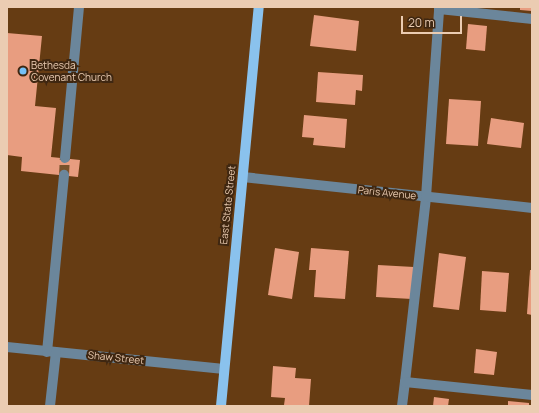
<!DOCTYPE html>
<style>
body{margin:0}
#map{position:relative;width:539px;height:413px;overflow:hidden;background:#663c13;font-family:Manrope,sans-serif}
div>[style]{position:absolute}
.building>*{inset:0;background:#e89d80}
.minor-tunnel>*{height:10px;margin-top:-5px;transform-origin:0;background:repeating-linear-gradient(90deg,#7a522b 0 10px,transparent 0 15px)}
.minor>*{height:10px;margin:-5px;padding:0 5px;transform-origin:5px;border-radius:5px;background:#6b869b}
.major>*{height:10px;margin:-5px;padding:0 5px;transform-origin:5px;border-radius:5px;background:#8ac2ed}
.dots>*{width:11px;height:11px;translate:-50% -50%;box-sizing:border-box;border:2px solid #3f2711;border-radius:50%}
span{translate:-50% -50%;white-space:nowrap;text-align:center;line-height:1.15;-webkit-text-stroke:4px #3f2711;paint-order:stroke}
.poi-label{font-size:10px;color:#ebccb2}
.left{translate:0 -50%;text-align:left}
.street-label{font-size:10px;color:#ebccb2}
.frame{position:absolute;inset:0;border:8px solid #ebccb2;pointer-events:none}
.scale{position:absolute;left:401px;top:16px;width:61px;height:18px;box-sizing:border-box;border:2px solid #ebccb2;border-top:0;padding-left:5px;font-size:12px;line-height:14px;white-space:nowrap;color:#ebccb2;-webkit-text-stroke:3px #3f2711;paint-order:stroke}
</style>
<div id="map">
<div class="building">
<div style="clip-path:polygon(520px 7px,532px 7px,532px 11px,520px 10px)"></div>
<div style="clip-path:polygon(314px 15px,359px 21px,356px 51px,310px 46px)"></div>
<div style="clip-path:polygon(468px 24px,487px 26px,485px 51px,466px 49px)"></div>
<div style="clip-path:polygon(7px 33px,42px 36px,35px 106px,56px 108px,51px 157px,80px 160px,78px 177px,21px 171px,22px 157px,7px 155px)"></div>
<div style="clip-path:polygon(318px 72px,363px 75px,362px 91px,356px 90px,355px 105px,316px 102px)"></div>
<div style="clip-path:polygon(449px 99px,481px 101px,478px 146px,446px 144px)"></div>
<div style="clip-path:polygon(304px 115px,347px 119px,345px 148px,313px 145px,314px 138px,302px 137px)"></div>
<div style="clip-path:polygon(491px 118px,524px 123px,521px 148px,487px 144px)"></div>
<div style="clip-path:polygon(275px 248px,299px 252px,292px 299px,268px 295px)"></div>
<div style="clip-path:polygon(311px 248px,349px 251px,345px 299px,314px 297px,316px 270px,309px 270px)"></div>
<div style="clip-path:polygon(439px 253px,466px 257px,459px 310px,433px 307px)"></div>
<div style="clip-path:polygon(378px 265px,414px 267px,412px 299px,376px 297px)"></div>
<div style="clip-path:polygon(530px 270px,532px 270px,532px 315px,527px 314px)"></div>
<div style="clip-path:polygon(482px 271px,509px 273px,506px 312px,480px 310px)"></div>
<div style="clip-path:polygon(476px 349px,497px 352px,494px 375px,474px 373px)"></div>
<div style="clip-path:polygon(273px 366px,296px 368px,295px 378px,311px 379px,309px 406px,284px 405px,285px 398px,271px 397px)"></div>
<div style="clip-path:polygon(434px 397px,449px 399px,448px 406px,433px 406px)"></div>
<div style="clip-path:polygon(508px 401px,529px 403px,529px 406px,508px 406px)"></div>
</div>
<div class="minor-tunnel">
<div style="left:64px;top:175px;width:17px;rotate:-87deg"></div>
</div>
<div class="minor">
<div style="left:65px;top:158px;width:152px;rotate:-84.7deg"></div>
<div style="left:243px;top:177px;width:291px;rotate:6.1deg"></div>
<div style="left:7px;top:347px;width:218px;rotate:5.8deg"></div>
<div style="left:47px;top:352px;width:178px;rotate:-84.5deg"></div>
<div style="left:405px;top:382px;width:186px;rotate:-83.5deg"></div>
<div style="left:426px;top:197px;width:188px;rotate:-86deg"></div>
<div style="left:439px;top:9px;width:94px;rotate:6.1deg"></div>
<div style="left:50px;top:406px;width:54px;rotate:-83.7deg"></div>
<div style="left:402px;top:406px;width:24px;rotate:-83deg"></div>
<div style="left:405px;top:382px;width:128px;rotate:5.8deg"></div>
</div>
<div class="major">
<div style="left:221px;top:406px;width:401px;rotate:-84.6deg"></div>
</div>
<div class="dots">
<div style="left:23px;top:71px;background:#75c0f6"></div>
</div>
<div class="poi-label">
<span class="left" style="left:31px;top:71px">Bethesda<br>Covenant Church</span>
</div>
<div class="street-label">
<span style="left:387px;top:193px;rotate:6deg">Paris Avenue</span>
<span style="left:228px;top:205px;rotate:-84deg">East State Street</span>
<span style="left:116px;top:358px;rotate:6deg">Shaw Street</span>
</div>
<div class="frame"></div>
<div class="scale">20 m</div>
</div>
